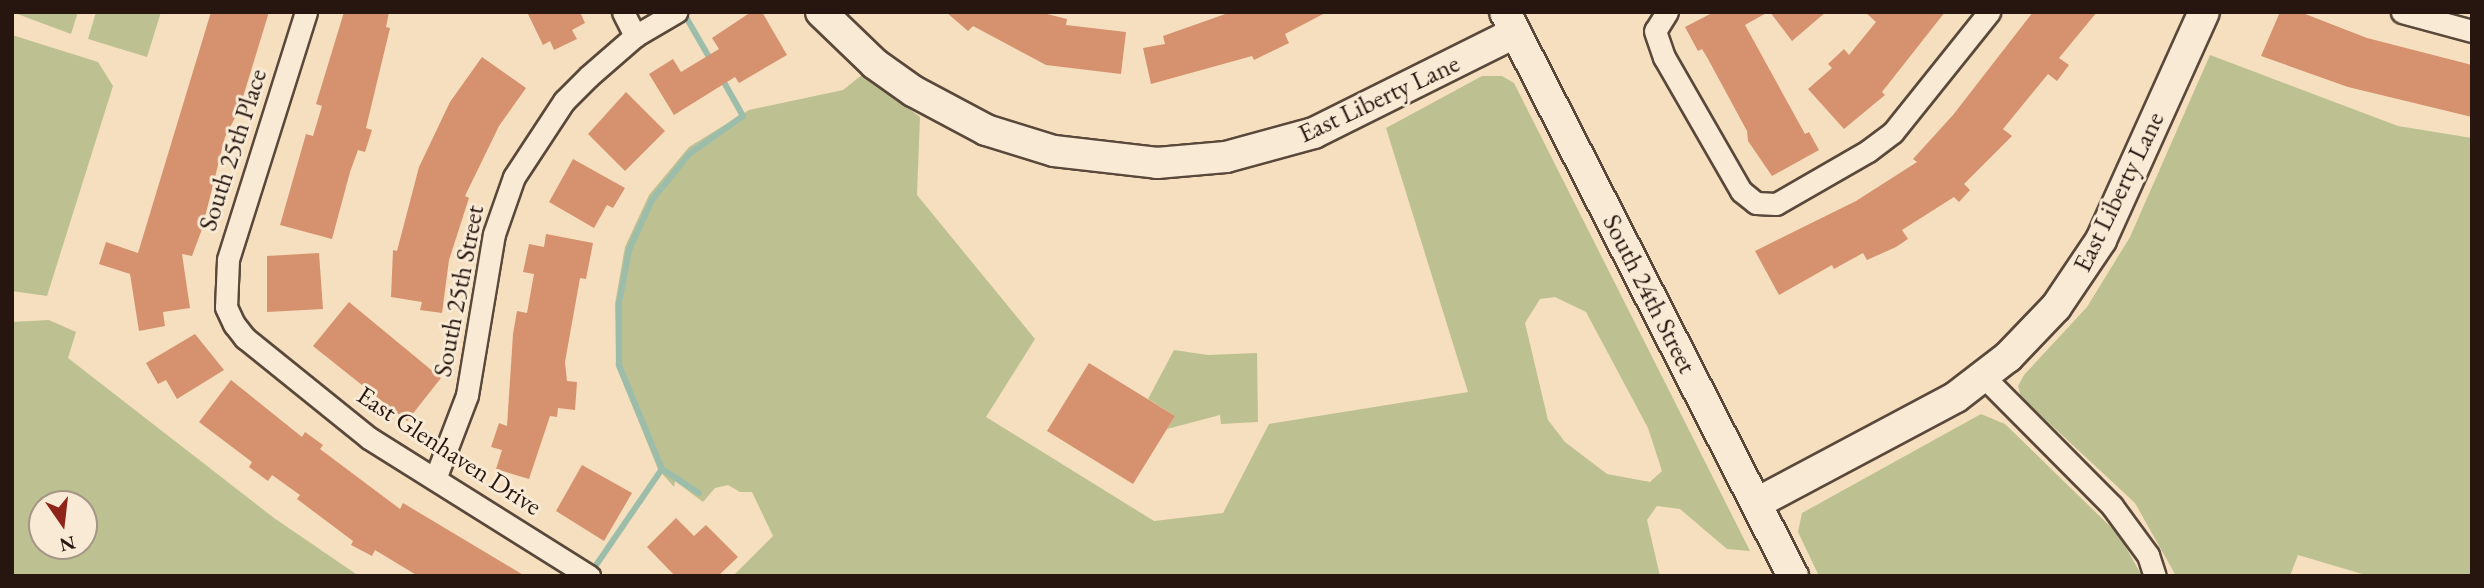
<!DOCTYPE html>
<style>
body{margin:0}
#map{position:relative;width:2484px;height:588px;overflow:hidden;background:#f5dfbe;font-family:"EB Garamond",serif}
div>[style]{position:absolute}
.green>*{inset:0;background:#bdc191}
.stream>*{height:6px;margin:-3px;padding:0 3px;transform-origin:3px;border-radius:3px;background:#9dbdab}
.building>*{inset:0;background:#d6926f}
.roads{filter:drop-shadow(2px 0 #5a483b) drop-shadow(-2px 0 #5a483b) drop-shadow(0 2px #5a483b) drop-shadow(0 -2px #5a483b)}
.street>*{height:21px;margin:-10.5px;padding:0 10.5px;transform-origin:10.5px;border-radius:10.5px;background:#f8ead5}
.secondary>*{height:30px;margin:-15px;padding:0 15px;transform-origin:15px;border-radius:15px;background:#f8ead5}
span{translate:-50% -50%;white-space:nowrap;text-align:center;line-height:1.15;-webkit-text-stroke:6px #f8ead5;paint-order:stroke}
.street-label{font-size:26px;color:#26160f}
.frame{position:absolute;inset:0;border:14px solid #26160f;pointer-events:none}
.north{position:absolute;left:28px;top:490px;width:70px;height:70px;box-sizing:border-box;background:#f8ead5;border:2px solid #a49586;border-radius:50%;rotate:166deg;font-size:19px;font-weight:700;line-height:28px;text-align:center;color:#26160f}
.north::after{content:'';display:block;margin:auto;width:24px;height:32px;background:#8f2418;clip-path:polygon(50% 0,100% 100%,50% 72%,0 100%)}
</style>
<div id="map">
<div class="green">
<div style="clip-path:polygon(12px 12px,78px 12px,71px 34px)"></div>
<div style="clip-path:polygon(96px 12px,161px 12px,147px 57px,88px 39px)"></div>
<div style="clip-path:polygon(12px 35px,98px 62px,113px 86px,47px 296px,12px 291px)"></div>
<div style="clip-path:polygon(2210px 55px,2398px 126px,2472px 138px,2472px 576px,2369px 576px,2298px 555px,2290px 576px,2176px 576px,2135px 503px,2021px 397px,2018px 386px,2024px 375px,2087px 307px,2130px 237px)"></div>
<div style="clip-path:polygon(evenodd,863px 74px,920px 117px,917px 195px,1035px 339px,986px 417px,1154px 521px,1223px 513px,1269px 424px,1468px 392px,1386px 128px,1482px 76px,1502px 76px,1514px 83px,1750px 551px,1727px 549px,1680px 509px,1657px 506px,1647px 520px,1660px 576px,733px 576px,773px 536px,752px 492px,740px 492px,728px 485px,715px 488px,703px 502px,675px 481px,674px 487px,658px 469px,616px 366px,615px 304px,625px 247px,649px 195px,689px 147px,749px 110px,843px 90px,863px 74px,1555px 297px,1586px 312px,1648px 428px,1662px 471px,1650px 482px,1607px 474px,1565px 442px,1548px 420px,1525px 323px,1540px 299px,1555px 297px)"></div>
<div style="clip-path:polygon(evenodd,49px 320px,76px 332px,68px 358px,274px 518px,359px 576px,12px 576px,12px 322px,49px 320px,42px 504px,84px 504px,84px 546px,42px 546px,42px 504px)"></div>
<div style="clip-path:polygon(1174px 350px,1208px 355px,1257px 353px,1258px 422px,1221px 424px,1220px 415px,1167px 429px,1175px 416px,1148px 399px)"></div>
<div style="clip-path:polygon(1981px 414px,2005px 424px,2119px 535px,2142px 576px,1819px 576px,1798px 532px,1802px 513px)"></div>
</div>
<div class="stream">
<div style="left:683px;top:12px;width:58px;rotate:59.9deg"></div>
<div style="left:662px;top:469px;width:44px;rotate:33deg"></div>
<div style="left:590px;top:574px;width:127px;rotate:-55.6deg"></div>
<div style="left:662px;top:469px;width:113px;rotate:-112.5deg"></div>
<div style="left:619px;top:365px;width:62px;rotate:-90deg"></div>
<div style="left:619px;top:303px;width:54px;rotate:-79.3deg"></div>
<div style="left:629px;top:250px;width:55px;rotate:-65.3deg"></div>
<div style="left:652px;top:200px;width:59px;rotate:-51.2deg"></div>
<div style="left:689px;top:154px;width:66px;rotate:-35.1deg"></div>
<div style="left:743px;top:116px;width:45px;rotate:-119.4deg"></div>
</div>
<div class="building">
<div style="clip-path:polygon(211px 12px,269px 12px,239px 110px,225px 137px,202px 229px,192px 256px,182px 254px,190px 308px,163px 312px,165px 326px,139px 331px,130px 274px,99px 264px,106px 242px,138px 253px)"></div>
<div style="clip-path:polygon(344px 12px,389px 12px,386px 27px,390px 28px,366px 128px,372px 130px,365px 152px,358px 150px,350px 172px,332px 239px,280px 225px,306px 134px,313px 136px,322px 106px,316px 104px)"></div>
<div style="clip-path:polygon(527px 12px,580px 12px,585px 23px,572px 30px,577px 39px,554px 50px,550px 41px,543px 45px)"></div>
<div style="clip-path:polygon(751px 12px,762px 12px,787px 55px,739px 83px,735px 77px,674px 115px,649px 74px,673px 59px,681px 72px,719px 49px,712px 38px)"></div>
<div style="clip-path:polygon(946px 12px,1039px 12px,1067px 19px,1066px 25px,1126px 32px,1121px 74px,1046px 65px,973px 26px,968px 31px)"></div>
<div style="clip-path:polygon(1231px 12px,1327px 12px,1285px 34px,1289px 43px,1254px 60px,1252px 56px,1151px 84px,1143px 48px,1165px 44px,1163px 36px)"></div>
<div style="clip-path:polygon(1714px 12px,1768px 12px,1745px 25px,1805px 134px,1809px 132px,1819px 150px,1772px 176px,1748px 141px,1747px 131px,1708px 59px,1702px 49px,1698px 51px,1685px 27px)"></div>
<div style="clip-path:polygon(1770px 12px,1826px 12px,1792px 41px)"></div>
<div style="clip-path:polygon(1865px 12px,1945px 12px,1882px 92px,1885px 95px,1844px 129px,1808px 89px,1832px 68px,1828px 64px,1844px 49px,1849px 55px,1876px 22px)"></div>
<div style="clip-path:polygon(2033px 12px,2097px 12px,2059px 58px,2069px 65px,2057px 81px,2048px 74px,2003px 129px,2012px 136px,1964px 184px,1970px 190px,1959px 202px,1954px 197px,1902px 230px,1908px 239px,1896px 247px,1867px 260px,1863px 253px,1834px 269px,1832px 265px,1779px 295px,1755px 251px,1856px 201px,1917px 162px,1913px 159px,1953px 115px)"></div>
<div style="clip-path:polygon(2280px 12px,2300px 12px,2367px 38px,2472px 65px,2472px 117px,2348px 87px,2261px 56px)"></div>
<div style="clip-path:polygon(482px 57px,526px 88px,499px 126px,465px 196px,469px 198px,449px 260px,442px 313px,420px 310px,422px 302px,391px 297px,393px 250px,397px 251px,419px 167px,450px 102px)"></div>
<div style="clip-path:polygon(626px 92px,665px 131px,625px 171px,588px 134px)"></div>
<div style="clip-path:polygon(573px 159px,625px 188px,613px 208px,607px 205px,594px 228px,549px 202px)"></div>
<div style="clip-path:polygon(546px 234px,593px 243px,586px 279px,580px 278px,565px 362px,567px 381px,577px 382px,575px 410px,558px 408px,557px 417px,550px 416px,529px 479px,496px 469px,502px 450px,491px 447px,499px 423px,507px 426px,513px 334px,517px 311px,527px 313px,534px 274px,523px 272px,529px 244px,544px 247px)"></div>
<div style="clip-path:polygon(319px 253px,323px 309px,267px 312px,267px 256px)"></div>
<div style="clip-path:polygon(349px 302px,441px 378px,407px 421px,313px 346px)"></div>
<div style="clip-path:polygon(195px 334px,224px 370px,177px 399px,166px 380px,158px 384px,146px 363px)"></div>
<div style="clip-path:polygon(1089px 363px,1175px 416px,1133px 484px,1047px 431px)"></div>
<div style="clip-path:polygon(231px 380px,302px 437px,305px 432px,323px 445px,320px 449px,400px 509px,403px 503px,525px 576px,418px 576px,375px 550px,372px 556px,351px 545px,353px 541px,297px 499px,300px 495px,272px 475px,268px 481px,249px 467px,252px 462px,199px 422px)"></div>
<div style="clip-path:polygon(582px 465px,632px 493px,604px 541px,556px 511px)"></div>
<div style="clip-path:polygon(676px 518px,694px 536px,706px 525px,738px 557px,718px 576px,675px 576px,647px 547px)"></div>
</div>
<div class="roads">
<div class="street">
<div style="left:306px;top:12px;width:260px;rotate:107.5deg"></div>
<div style="left:228px;top:260px;width:47px;rotate:92.4deg"></div>
<div style="left:226px;top:307px;width:19px;rotate:65deg"></div>
<div style="left:234px;top:324px;width:18px;rotate:52deg"></div>
<div style="left:245px;top:338px;width:159px;rotate:38.9deg"></div>
<div style="left:369px;top:438px;width:260px;rotate:32.1deg"></div>
<div style="left:623px;top:12px;width:27px;rotate:63deg"></div>
<div style="left:1667px;top:12px;width:22px;rotate:122deg"></div>
<div style="left:1655px;top:31px;width:28px;rotate:71deg"></div>
<div style="left:1664px;top:57px;width:155px;rotate:60.1deg"></div>
<div style="left:1741px;top:191px;width:19px;rotate:39deg"></div>
<div style="left:1756px;top:203px;width:20px;rotate:3deg"></div>
<div style="left:1776px;top:204px;width:106px;rotate:-29.9deg"></div>
<div style="left:1868px;top:151px;width:31px;rotate:-37deg"></div>
<div style="left:1893px;top:132px;width:154px;rotate:-51.3deg"></div>
<div style="left:2402px;top:12px;width:73px;rotate:15.2deg"></div>
<div style="left:1985px;top:378px;width:180px;rotate:45.2deg"></div>
<div style="left:2112px;top:506px;width:61px;rotate:53.7deg"></div>
<div style="left:2148px;top:555px;width:22px;rotate:72deg"></div>
<div style="left:435px;top:479px;width:90px;rotate:-69.1deg"></div>
<div style="left:467px;top:395px;width:163px;rotate:-80.5deg"></div>
<div style="left:494px;top:234px;width:60px;rotate:-70.7deg"></div>
<div style="left:514px;top:177px;width:91px;rotate:-56.7deg"></div>
<div style="left:564px;top:101px;width:35px;rotate:-45deg"></div>
<div style="left:589px;top:76px;width:61px;rotate:-41deg"></div>
<div style="left:635px;top:36px;width:48px;rotate:-30.3deg"></div>
</div>
<div class="secondary">
<div style="left:821px;top:12px;width:75px;rotate:43.9deg"></div>
<div style="left:875px;top:64px;width:47px;rotate:35.4deg"></div>
<div style="left:913px;top:91px;width:83px;rotate:28.1deg"></div>
<div style="left:986px;top:130px;width:71px;rotate:17.2deg"></div>
<div style="left:1054px;top:151px;width:104px;rotate:6.6deg"></div>
<div style="left:1157px;top:163px;width:69px;rotate:-5deg"></div>
<div style="left:1226px;top:157px;width:91px;rotate:-15.3deg"></div>
<div style="left:1314px;top:133px;width:225px;rotate:-26.5deg"></div>
<div style="left:1505px;top:12px;width:633px;rotate:62.95deg"></div>
<div style="left:1757px;top:503px;width:225px;rotate:-28deg"></div>
<div style="left:1956px;top:397px;width:66px;rotate:-37.6deg"></div>
<div style="left:2008px;top:357px;width:69px;rotate:-46.2deg"></div>
<div style="left:2056px;top:307px;width:81px;rotate:-56.1deg"></div>
<div style="left:2101px;top:240px;width:250px;rotate:-65.7deg"></div>
</div>
</div>
<div class="street-label">
<span style="left:1379px;top:99px;rotate:-25deg">East Liberty Lane</span>
<span style="left:233px;top:150px;rotate:-72deg">South 25th Place</span>
<span style="left:2119px;top:192px;rotate:-64deg">East Liberty Lane</span>
<span style="left:459px;top:291px;rotate:-79deg">South 25th Street</span>
<span style="left:1649px;top:294px;rotate:63deg">South 24th Street</span>
<span style="left:449px;top:451px;rotate:33deg">East Glenhaven Drive</span>
</div>
<div class="frame"></div>
<div class="north">N</div>
</div>
